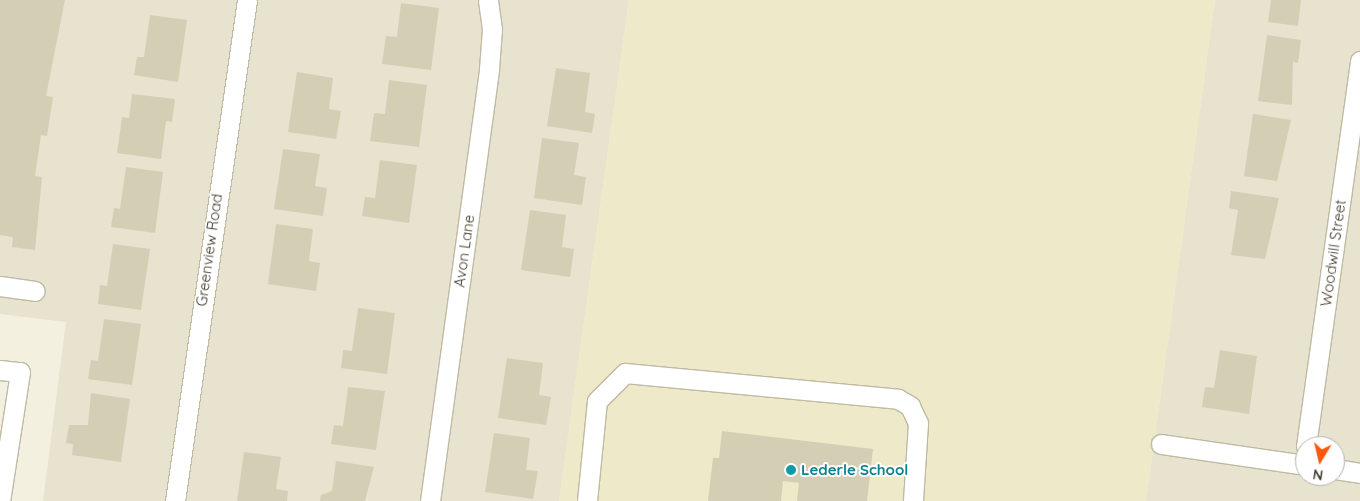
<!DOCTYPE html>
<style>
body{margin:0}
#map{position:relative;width:1360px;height:501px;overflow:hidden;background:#f3f0e0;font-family:Quicksand,sans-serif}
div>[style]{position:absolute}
.residential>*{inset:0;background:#e7e3ce}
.education>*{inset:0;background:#eee9c8}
.building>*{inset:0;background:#d4ceb5}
.roads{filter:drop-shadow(1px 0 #bebaa3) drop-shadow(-1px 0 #bebaa3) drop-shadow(0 1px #bebaa3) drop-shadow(0 -1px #bebaa3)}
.minor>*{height:19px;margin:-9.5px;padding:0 9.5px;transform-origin:9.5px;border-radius:9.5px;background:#fff}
.dots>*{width:14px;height:14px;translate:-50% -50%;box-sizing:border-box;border:2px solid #fff;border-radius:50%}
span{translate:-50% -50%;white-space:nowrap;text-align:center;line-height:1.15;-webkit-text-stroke:4px #fff;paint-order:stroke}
.street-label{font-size:15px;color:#444031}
.culture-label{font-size:15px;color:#0d838f;font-weight:700}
.left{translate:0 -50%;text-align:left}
.north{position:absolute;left:1295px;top:436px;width:50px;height:50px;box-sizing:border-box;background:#fff;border:1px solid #b4b3ad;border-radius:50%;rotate:189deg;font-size:14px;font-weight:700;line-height:20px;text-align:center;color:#444031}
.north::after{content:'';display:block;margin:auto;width:18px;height:22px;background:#ff580b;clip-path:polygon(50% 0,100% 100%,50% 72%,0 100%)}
</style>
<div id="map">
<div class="residential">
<div style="clip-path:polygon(0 0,629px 0,559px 501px,43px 501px,66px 322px,0 314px)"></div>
<div style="clip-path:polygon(evenodd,1215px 0,1360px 0,1360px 501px,1146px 501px,1215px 0,1305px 446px,1335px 446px,1335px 476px,1305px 476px,1305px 446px)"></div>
</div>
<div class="education">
<div style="clip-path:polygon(629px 0,1215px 0,1146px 501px,559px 501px)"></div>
</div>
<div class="building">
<div style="clip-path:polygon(0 0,65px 0,46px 96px,53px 97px,47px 136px,41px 135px,35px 176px,42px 177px,35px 250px,12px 247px,13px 237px,0 235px)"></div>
<div style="clip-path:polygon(1271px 0,1301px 0,1298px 26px,1268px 22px)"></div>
<div style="clip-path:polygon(401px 3px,439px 8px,431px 70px,382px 64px,386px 36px,397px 37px)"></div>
<div style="clip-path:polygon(150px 15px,187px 20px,178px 82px,134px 75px,137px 57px,144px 57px)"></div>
<div style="clip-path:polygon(1267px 35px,1301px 40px,1298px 63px,1293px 62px,1292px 105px,1258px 101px)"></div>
<div style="clip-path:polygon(556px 68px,590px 73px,585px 112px,595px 114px,592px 133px,547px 126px)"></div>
<div style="clip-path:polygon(297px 72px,333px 78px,329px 109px,341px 111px,336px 139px,288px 132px)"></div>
<div style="clip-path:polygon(389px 80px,427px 85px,419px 147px,370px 141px,374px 113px,385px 114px)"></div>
<div style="clip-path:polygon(132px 94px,175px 99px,172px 122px,166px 121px,161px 159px,117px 153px,122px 117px,129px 118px)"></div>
<div style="clip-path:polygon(1253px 114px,1291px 120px,1277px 181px,1244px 176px)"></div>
<div style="clip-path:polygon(542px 138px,579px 143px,574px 175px,586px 177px,582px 205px,534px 198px)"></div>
<div style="clip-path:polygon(283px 149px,320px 154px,315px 186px,327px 188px,323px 216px,274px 209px)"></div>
<div style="clip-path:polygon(380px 160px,417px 165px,409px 223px,362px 216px,365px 197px,375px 198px)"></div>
<div style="clip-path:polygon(126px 167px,163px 172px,155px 233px,111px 227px,114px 208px,120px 209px)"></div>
<div style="clip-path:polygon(1231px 191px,1279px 198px,1265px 259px,1231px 255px,1238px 210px,1229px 208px)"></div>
<div style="clip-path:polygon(530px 210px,566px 215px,562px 247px,574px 249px,570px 277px,521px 270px)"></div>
<div style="clip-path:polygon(276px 224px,313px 229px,309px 261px,320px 263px,316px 291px,268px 284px)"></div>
<div style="clip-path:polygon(113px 244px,150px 249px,141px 310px,98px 304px,100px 285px,107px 286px)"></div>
<div style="clip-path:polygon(358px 308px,395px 313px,387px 374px,341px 368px,343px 350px,352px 351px)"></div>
<div style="clip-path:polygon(104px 319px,141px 324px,132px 385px,88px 379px,91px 360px,98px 361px)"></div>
<div style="clip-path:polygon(1220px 350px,1257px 356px,1249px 414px,1202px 407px,1205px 387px,1214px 388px)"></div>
<div style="clip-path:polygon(507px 358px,543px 363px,539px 395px,551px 397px,546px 425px,498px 418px)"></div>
<div style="clip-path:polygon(348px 387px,385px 391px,376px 450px,331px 444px,334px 425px,343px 426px)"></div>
<div style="clip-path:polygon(91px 393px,130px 399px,121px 462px,72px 455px,73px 444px,66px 443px,69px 425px,88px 425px)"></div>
<div style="clip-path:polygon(722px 431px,873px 449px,867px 501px,797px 501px,799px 483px,783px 481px,781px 501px,708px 501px,713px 458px,719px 458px)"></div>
<div style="clip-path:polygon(494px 433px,530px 438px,526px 470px,538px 471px,533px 499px,485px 492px)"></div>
<div style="clip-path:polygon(244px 452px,281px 457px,276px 489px,288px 491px,287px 501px,237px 501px)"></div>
<div style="clip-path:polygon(336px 461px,374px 467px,365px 501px,320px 501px,321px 495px,332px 491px)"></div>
</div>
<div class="roads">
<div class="minor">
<div style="left:0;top:286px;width:35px;rotate:8deg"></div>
<div style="left:0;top:370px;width:20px;rotate:6deg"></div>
<div style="left:20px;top:372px;width:131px;rotate:98.8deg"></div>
<div style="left:1161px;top:444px;width:146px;rotate:8.3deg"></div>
<div style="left:1306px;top:446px;width:389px;rotate:-82deg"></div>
<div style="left:1335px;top:469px;width:25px;rotate:9deg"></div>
<div style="left:175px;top:501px;width:506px;rotate:-81.82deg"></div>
<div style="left:430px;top:501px;width:436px;rotate:-82.2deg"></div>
<div style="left:489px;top:69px;width:40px;rotate:-85.7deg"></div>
<div style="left:492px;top:29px;width:29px;rotate:-98deg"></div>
<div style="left:587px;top:501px;width:100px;rotate:-84.3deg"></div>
<div style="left:597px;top:401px;width:40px;rotate:-45deg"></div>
<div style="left:625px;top:373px;width:274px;rotate:5.4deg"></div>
<div style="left:898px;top:399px;width:14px;rotate:30deg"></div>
<div style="left:910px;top:406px;width:19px;rotate:65deg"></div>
<div style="left:918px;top:423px;width:78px;rotate:93.7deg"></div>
</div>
</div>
<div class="dots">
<div style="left:791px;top:470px;background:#0f9aa8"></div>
</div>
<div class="street-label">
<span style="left:209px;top:250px;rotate:-82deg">Greenview Road</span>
<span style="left:464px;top:251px;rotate:-82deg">Avon Lane</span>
<span style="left:1333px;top:253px;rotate:-82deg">Woodwill Street</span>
</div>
<div class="culture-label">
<span class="left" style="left:801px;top:470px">Lederle School</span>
</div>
<div class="north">N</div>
</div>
